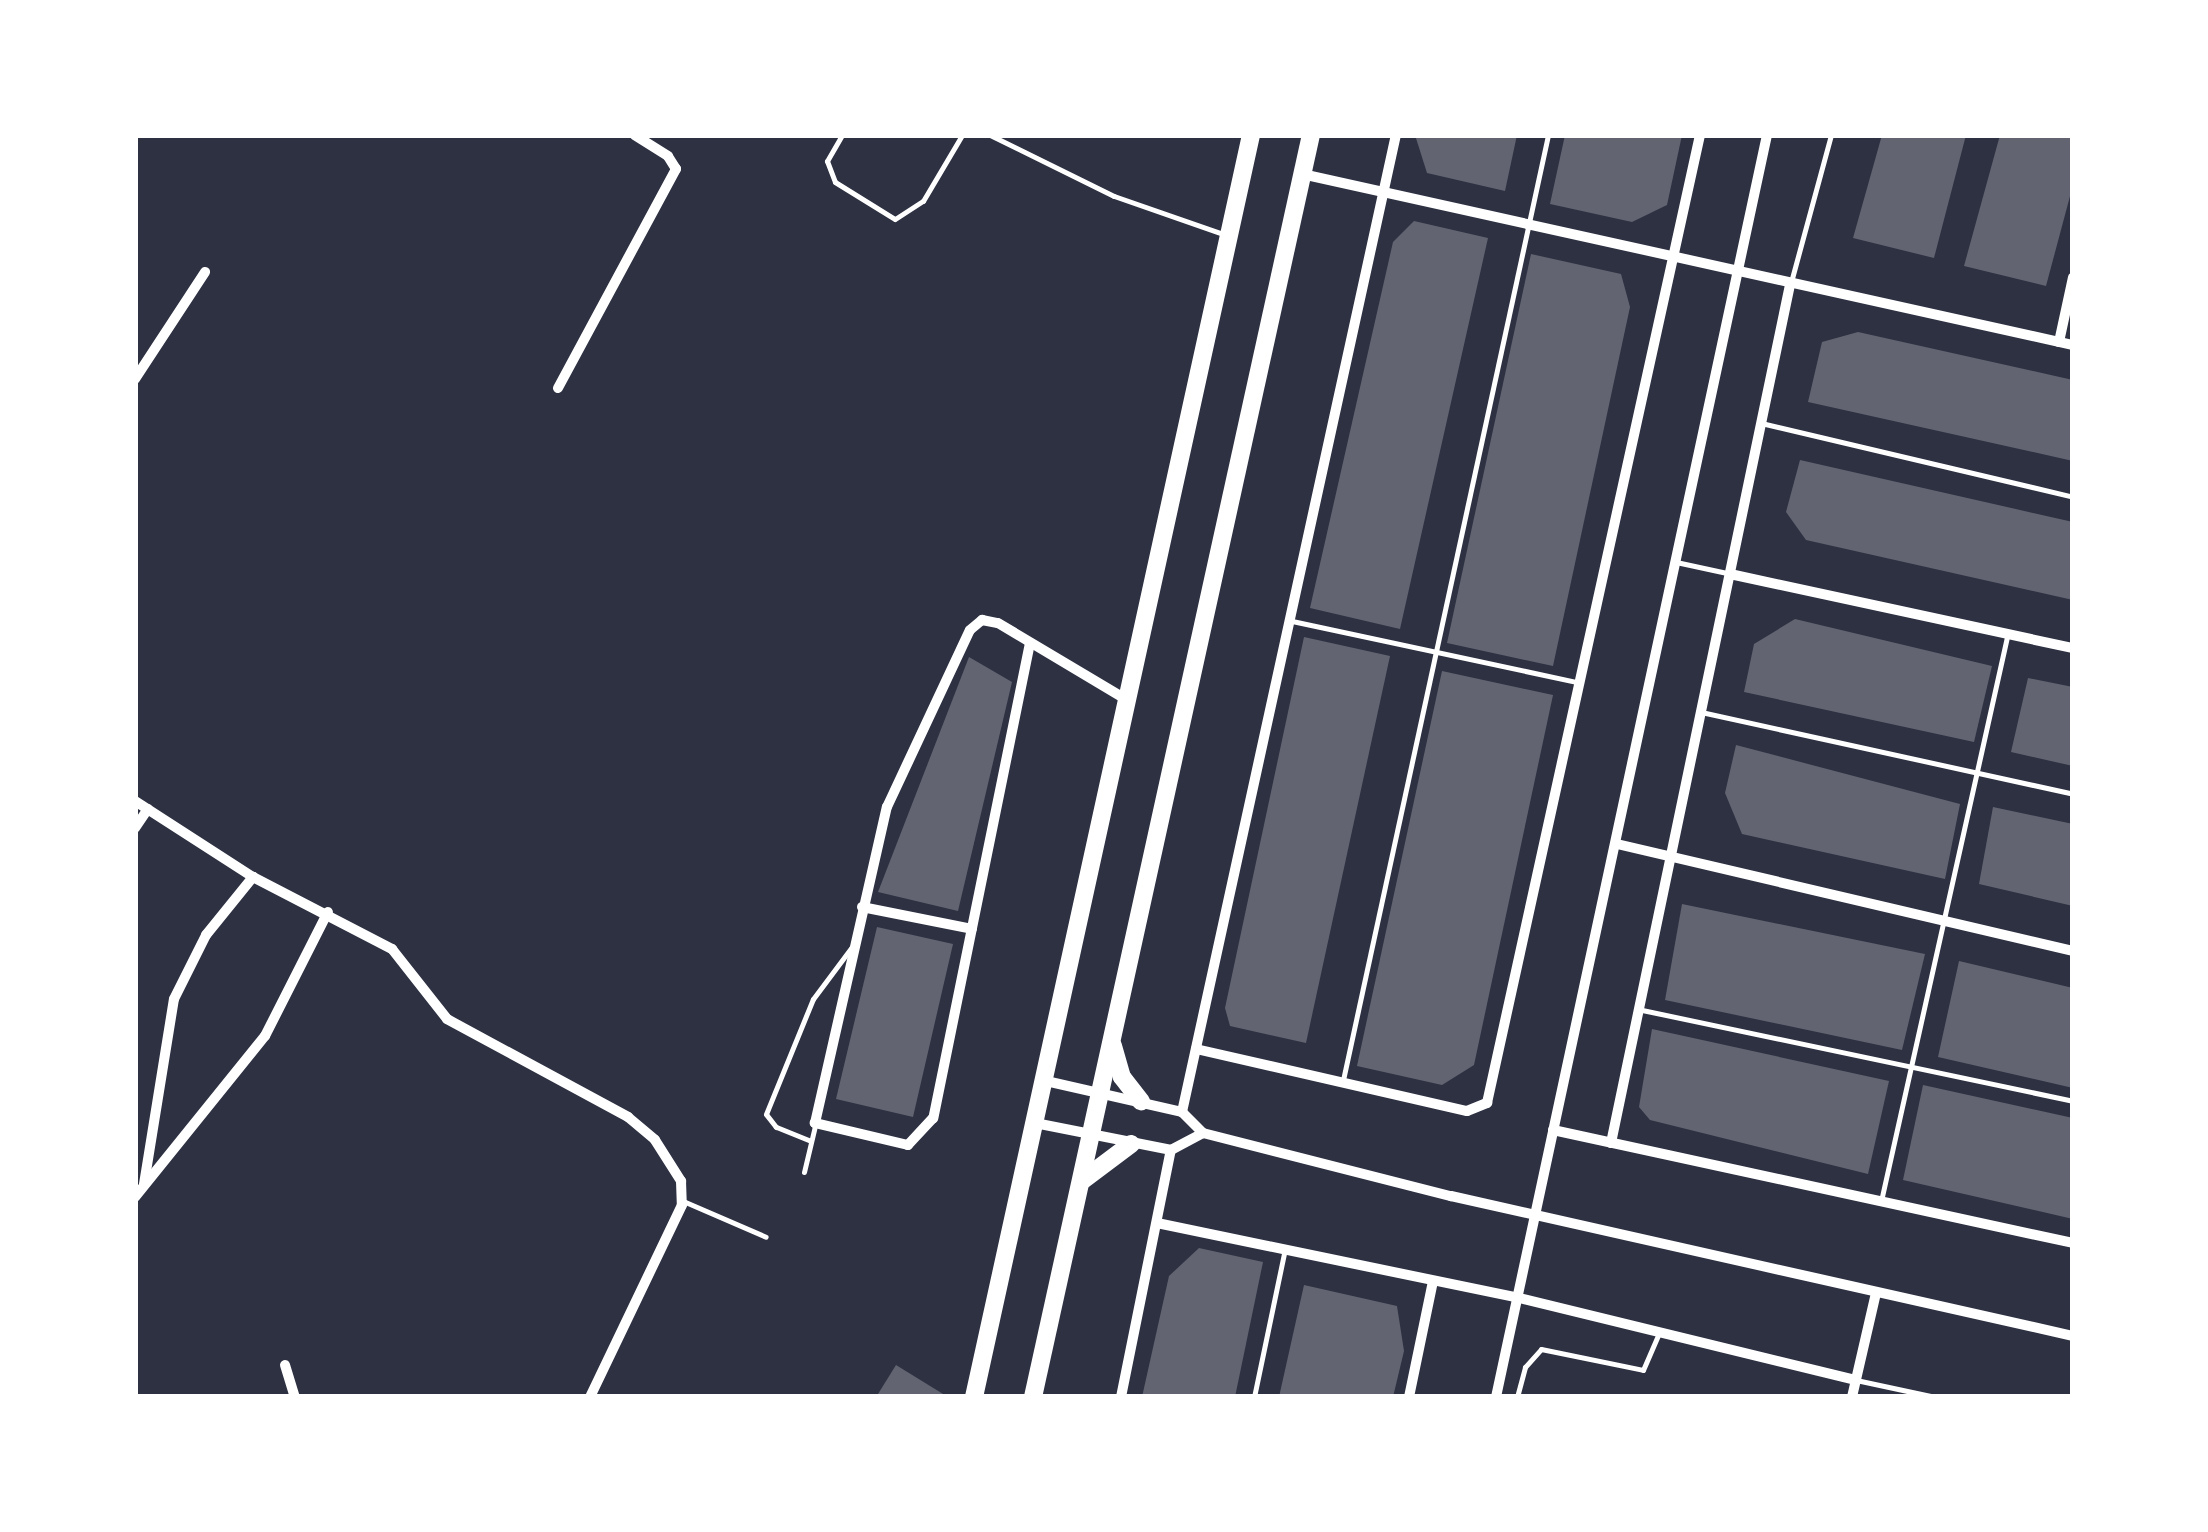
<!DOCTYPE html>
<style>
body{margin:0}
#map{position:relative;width:2208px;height:1532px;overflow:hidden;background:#2d3142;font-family:"Source Serif 4",serif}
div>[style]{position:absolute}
.building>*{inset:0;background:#626471}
.service>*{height:5px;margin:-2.5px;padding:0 2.5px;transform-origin:2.5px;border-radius:2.5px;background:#fff}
.minor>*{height:10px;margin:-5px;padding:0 5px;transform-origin:5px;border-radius:5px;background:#fff}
.primary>*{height:18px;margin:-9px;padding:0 9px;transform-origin:9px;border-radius:9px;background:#fff}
span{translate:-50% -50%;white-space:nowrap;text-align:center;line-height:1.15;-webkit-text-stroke:10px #fff;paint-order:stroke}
.frame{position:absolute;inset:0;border:138px solid #fff;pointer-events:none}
</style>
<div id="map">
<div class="building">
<div style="clip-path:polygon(1415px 135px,1517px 135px,1505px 191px,1427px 173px)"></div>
<div style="clip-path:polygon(1565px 135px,1682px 135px,1667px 205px,1632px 222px,1550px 204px)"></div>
<div style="clip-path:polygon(1882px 135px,1966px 135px,1934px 258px,1853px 238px)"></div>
<div style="clip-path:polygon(2000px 135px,2073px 138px,2073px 185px,2046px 286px,1964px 266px)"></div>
<div style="clip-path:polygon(1414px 221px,1488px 238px,1400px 629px,1310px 608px,1393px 242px)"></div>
<div style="clip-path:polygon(1531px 254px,1621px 274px,1630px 307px,1553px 666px,1447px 643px)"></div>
<div style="clip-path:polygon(1858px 332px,2073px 380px,2073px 461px,1808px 402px,1822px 342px)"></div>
<div style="clip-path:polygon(1800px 460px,2073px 522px,2073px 600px,1806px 540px,1786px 512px)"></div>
<div style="clip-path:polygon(1795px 619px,1992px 666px,1974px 742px,1744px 692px,1754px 644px)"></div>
<div style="clip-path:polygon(1304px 637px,1390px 656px,1306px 1043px,1230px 1026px,1225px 1008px)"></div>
<div style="clip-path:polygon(969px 657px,1012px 682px,958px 911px,878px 892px)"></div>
<div style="clip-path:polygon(1442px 671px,1553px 695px,1474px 1065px,1442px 1085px,1357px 1066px)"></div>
<div style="clip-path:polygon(2028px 678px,2073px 687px,2073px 766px,2011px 752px)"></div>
<div style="clip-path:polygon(1736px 745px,1960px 804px,1945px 879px,1742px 834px,1725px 793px)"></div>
<div style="clip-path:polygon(1993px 807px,2073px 824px,2073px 906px,1979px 884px)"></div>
<div style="clip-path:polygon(1682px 904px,1925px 954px,1902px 1050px,1665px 1000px)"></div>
<div style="clip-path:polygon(877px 927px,953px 944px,913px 1117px,836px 1099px)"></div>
<div style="clip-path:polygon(1959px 961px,2073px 988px,2073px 1088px,1938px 1057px)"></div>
<div style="clip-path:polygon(1652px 1029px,1889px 1081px,1868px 1174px,1650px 1120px,1639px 1107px)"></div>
<div style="clip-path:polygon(1923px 1085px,2073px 1118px,2073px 1219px,1903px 1180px)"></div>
<div style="clip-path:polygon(1199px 1248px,1263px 1262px,1235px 1397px,1142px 1397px,1169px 1276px)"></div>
<div style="clip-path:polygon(1304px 1285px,1397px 1306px,1404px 1351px,1393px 1397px,1279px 1397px)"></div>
<div style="clip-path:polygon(896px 1365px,948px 1397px,884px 1397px,878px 1394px)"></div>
</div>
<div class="service">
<div style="left:842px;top:135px;width:30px;rotate:120deg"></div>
<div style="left:827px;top:161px;width:22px;rotate:69deg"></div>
<div style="left:835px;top:182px;width:70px;rotate:31.7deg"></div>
<div style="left:895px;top:219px;width:33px;rotate:-33deg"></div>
<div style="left:923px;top:201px;width:77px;rotate:-59.4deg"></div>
<div style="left:990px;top:135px;width:138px;rotate:26.2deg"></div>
<div style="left:1114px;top:196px;width:119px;rotate:19.2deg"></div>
<div style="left:1791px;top:282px;width:152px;rotate:-74.8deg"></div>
<div style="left:1761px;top:423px;width:321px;rotate:13.3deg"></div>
<div style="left:1676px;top:562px;width:52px;rotate:12.2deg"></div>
<div style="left:1292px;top:621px;width:295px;rotate:12.1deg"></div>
<div style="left:1701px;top:712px;width:381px;rotate:12.4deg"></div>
<div style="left:1642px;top:1010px;width:441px;rotate:11.9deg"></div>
<div style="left:1343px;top:1080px;width:967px;rotate:-77.76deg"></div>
<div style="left:811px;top:1141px;width:38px;rotate:-158deg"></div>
<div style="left:776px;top:1127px;width:16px;rotate:-128deg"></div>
<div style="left:766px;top:1114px;width:124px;rotate:-67.8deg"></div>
<div style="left:813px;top:999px;width:64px;rotate:-53.3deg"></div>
<div style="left:804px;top:1172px;width:47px;rotate:-76.6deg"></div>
<div style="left:683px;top:1201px;width:90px;rotate:23.4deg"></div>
<div style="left:1881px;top:1201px;width:578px;rotate:-77.41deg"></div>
<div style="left:1856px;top:1380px;width:81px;rotate:12.1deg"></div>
<div style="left:1254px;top:1397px;width:152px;rotate:-78.2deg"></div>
<div style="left:1517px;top:1397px;width:31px;rotate:-75deg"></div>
<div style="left:1525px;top:1367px;width:24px;rotate:-48deg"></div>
<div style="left:1541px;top:1349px;width:104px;rotate:11.6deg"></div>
<div style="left:1643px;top:1370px;width:40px;rotate:-66.6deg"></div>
</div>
<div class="minor">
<div style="left:1302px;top:174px;width:790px;rotate:12.51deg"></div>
<div style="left:2059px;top:342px;width:66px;rotate:-77.8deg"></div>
<div style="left:135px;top:379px;width:128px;rotate:-56.8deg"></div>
<div style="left:558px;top:388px;width:249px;rotate:-61.7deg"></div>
<div style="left:676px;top:169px;width:15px;rotate:-122deg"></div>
<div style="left:668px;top:156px;width:39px;rotate:-148deg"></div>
<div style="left:1730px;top:574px;width:351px;rotate:12.2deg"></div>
<div style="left:1030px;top:643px;width:485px;rotate:101.5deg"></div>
<div style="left:933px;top:1118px;width:37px;rotate:133deg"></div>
<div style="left:908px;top:1145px;width:96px;rotate:-166.7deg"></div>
<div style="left:815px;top:1123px;width:324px;rotate:-77.2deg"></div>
<div style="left:887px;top:807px;width:195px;rotate:-64.9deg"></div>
<div style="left:970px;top:630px;width:16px;rotate:-40deg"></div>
<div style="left:982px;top:620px;width:16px;rotate:11deg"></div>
<div style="left:998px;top:623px;width:152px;rotate:30.8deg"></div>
<div style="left:135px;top:801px;width:140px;rotate:32.8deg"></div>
<div style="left:253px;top:877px;width:157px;rotate:27.4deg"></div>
<div style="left:392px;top:949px;width:89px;rotate:51.8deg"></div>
<div style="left:447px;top:1019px;width:206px;rotate:28.4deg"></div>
<div style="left:628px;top:1117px;width:35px;rotate:40deg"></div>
<div style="left:655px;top:1140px;width:49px;rotate:57.6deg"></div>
<div style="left:681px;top:1181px;width:24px;rotate:88deg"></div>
<div style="left:682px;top:1205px;width:213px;rotate:115.6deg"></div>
<div style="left:135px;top:828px;width:23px;rotate:-56deg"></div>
<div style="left:1617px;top:844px;width:468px;rotate:13.2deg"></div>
<div style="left:862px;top:907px;width:112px;rotate:11.3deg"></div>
<div style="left:1196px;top:1049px;width:278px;rotate:12.9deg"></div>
<div style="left:1467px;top:1111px;width:22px;rotate:-22deg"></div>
<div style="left:1487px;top:1103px;width:991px;rotate:-77.59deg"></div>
<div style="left:1046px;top:1081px;width:139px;rotate:12.8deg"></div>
<div style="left:1182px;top:1112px;width:30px;rotate:45deg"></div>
<div style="left:1203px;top:1133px;width:256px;rotate:14.3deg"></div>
<div style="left:1451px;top:1196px;width:638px;rotate:12.68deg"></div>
<div style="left:1182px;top:1112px;width:1000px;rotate:-77.65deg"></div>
<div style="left:1035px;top:1123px;width:139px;rotate:11.2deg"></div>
<div style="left:1171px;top:1150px;width:36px;rotate:-28deg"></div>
<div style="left:1553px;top:1130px;width:532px;rotate:12.26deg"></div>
<div style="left:1611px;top:1143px;width:876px;rotate:-78.22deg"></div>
<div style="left:144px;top:1184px;width:187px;rotate:-80.8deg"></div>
<div style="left:174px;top:999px;width:72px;rotate:-63.4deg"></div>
<div style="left:206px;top:935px;width:75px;rotate:-51deg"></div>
<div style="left:135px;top:1197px;width:207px;rotate:-51.1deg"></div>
<div style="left:265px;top:1036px;width:139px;rotate:-63.1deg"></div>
<div style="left:1157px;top:1223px;width:366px;rotate:11.7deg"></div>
<div style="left:1515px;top:1297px;width:351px;rotate:13.7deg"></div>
<div style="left:285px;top:1365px;width:34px;rotate:73deg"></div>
<div style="left:1121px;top:1397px;width:252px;rotate:-78.6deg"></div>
<div style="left:1409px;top:1397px;width:118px;rotate:-78.3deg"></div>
<div style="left:1496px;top:1397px;width:1291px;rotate:-77.88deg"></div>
<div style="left:1852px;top:1397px;width:107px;rotate:-77deg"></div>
</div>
<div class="primary">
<div style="left:1113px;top:1046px;width:32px;rotate:74deg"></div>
<div style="left:1122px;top:1077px;width:31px;rotate:52deg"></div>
<div style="left:1083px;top:1180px;width:60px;rotate:-36.9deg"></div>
<div style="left:974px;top:1397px;width:1292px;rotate:-77.62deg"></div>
<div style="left:1033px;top:1397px;width:1292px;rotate:-77.58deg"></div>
</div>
<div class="frame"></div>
</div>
